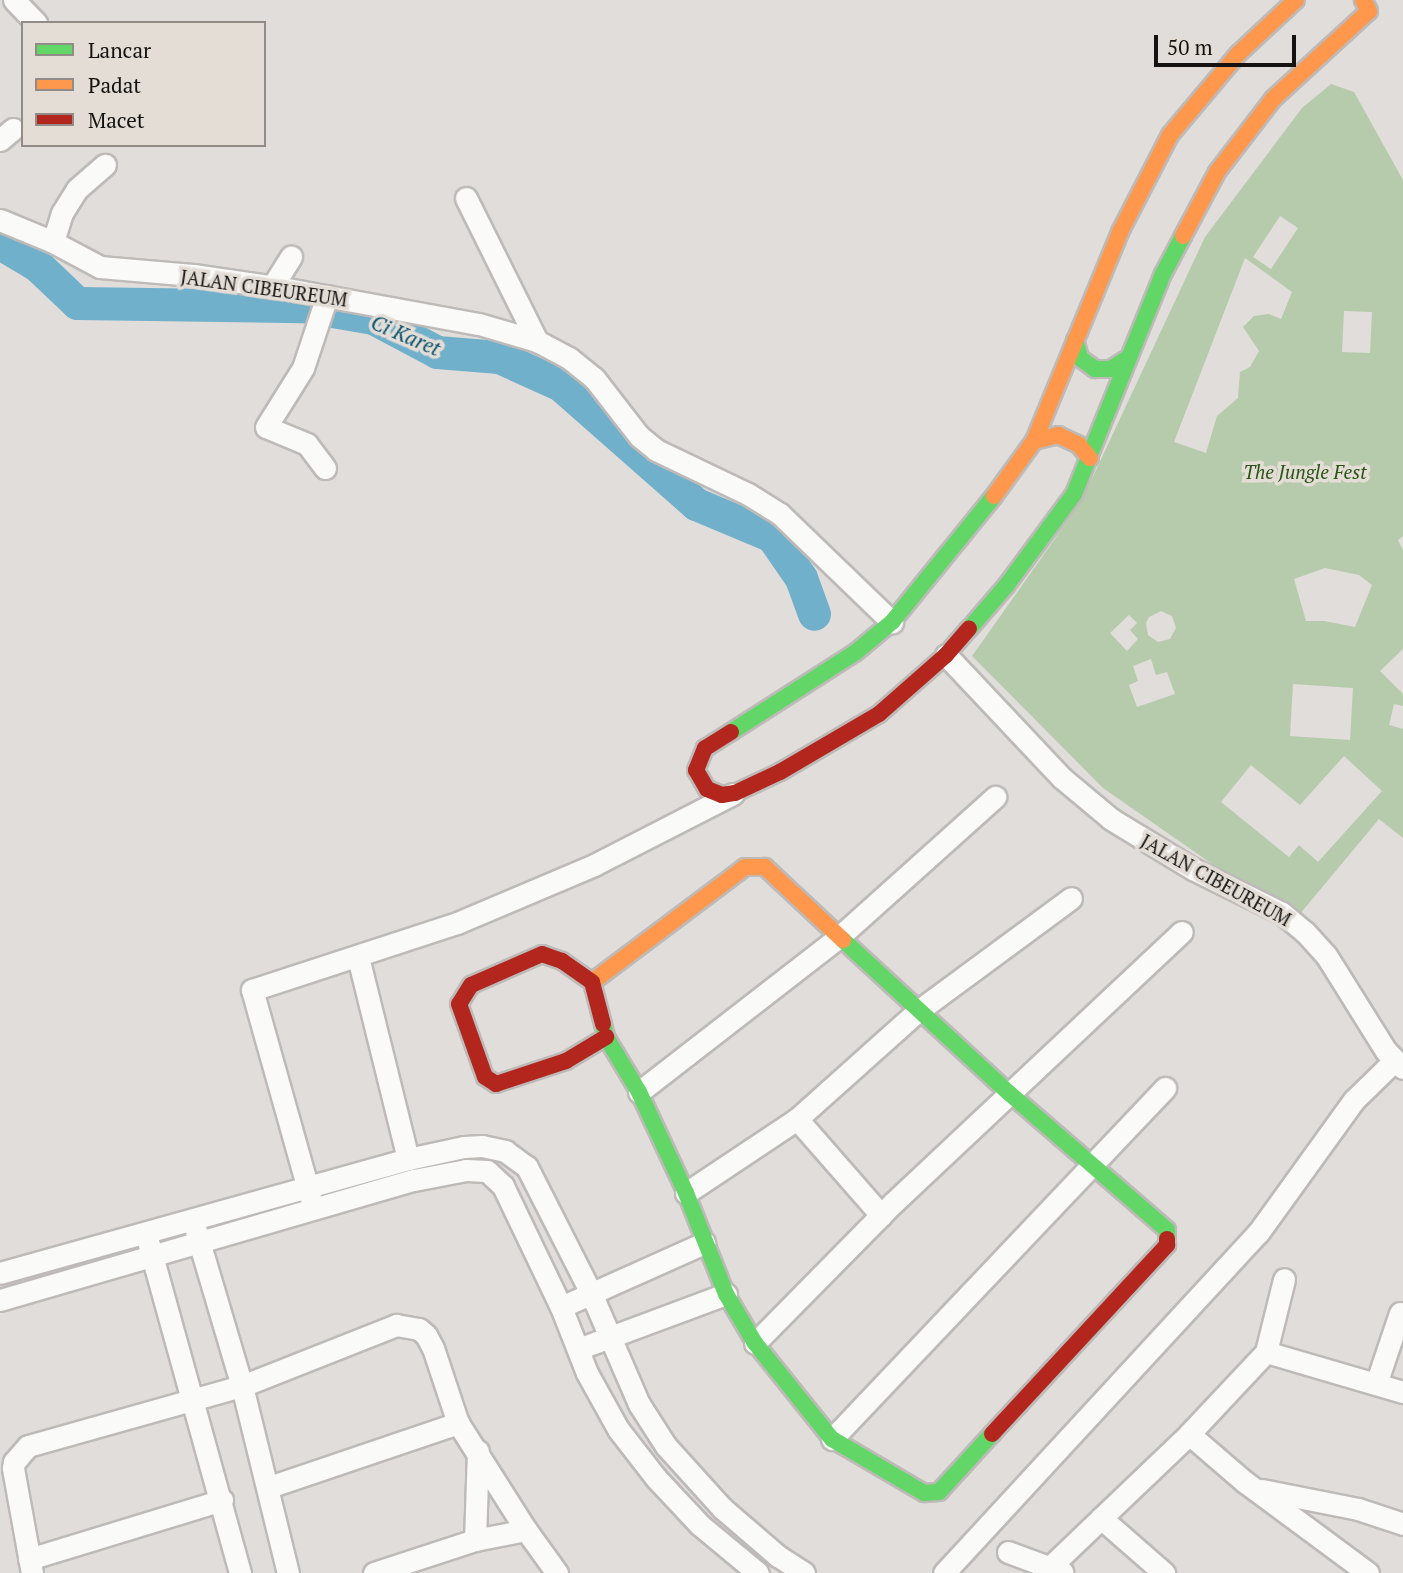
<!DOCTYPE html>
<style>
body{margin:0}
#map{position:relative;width:1403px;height:1573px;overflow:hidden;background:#e0ddda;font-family:"PT Serif",serif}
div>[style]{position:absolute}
.green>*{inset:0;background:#b6cbab}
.river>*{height:33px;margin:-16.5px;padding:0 16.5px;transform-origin:16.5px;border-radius:16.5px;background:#71b0cb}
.roads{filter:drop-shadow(2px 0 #bdbab8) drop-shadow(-2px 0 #bdbab8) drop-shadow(0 2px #bdbab8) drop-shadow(0 -2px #bdbab8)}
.street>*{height:21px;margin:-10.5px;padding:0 10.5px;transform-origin:10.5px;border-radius:10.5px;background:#fafaf9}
.fast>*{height:16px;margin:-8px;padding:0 8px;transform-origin:8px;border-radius:8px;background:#63d668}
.slow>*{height:16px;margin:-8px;padding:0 8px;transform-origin:8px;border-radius:8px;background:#ff974d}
.jam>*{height:16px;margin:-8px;padding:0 8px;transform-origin:8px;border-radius:8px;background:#b3261e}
span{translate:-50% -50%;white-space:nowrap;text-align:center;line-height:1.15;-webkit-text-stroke:7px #e4ddd6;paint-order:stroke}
.street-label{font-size:19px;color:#151311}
.park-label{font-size:19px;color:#285514;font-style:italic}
.water-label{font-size:21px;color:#095470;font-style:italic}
.legend{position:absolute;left:21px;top:21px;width:245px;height:126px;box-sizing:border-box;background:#e4ddd6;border:2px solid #918c87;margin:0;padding:9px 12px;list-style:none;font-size:21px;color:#151311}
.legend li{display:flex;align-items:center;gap:14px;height:35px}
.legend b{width:35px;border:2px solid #918c87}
.scale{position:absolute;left:1154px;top:35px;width:142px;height:32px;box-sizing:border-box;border:4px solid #151311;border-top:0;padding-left:9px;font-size:21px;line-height:24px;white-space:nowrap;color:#151311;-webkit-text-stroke:5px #e4ddd6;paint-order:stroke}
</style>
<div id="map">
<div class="green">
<div style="clip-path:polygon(evenodd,1331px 84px,1354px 92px,1403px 180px,1403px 536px,1398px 540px,1403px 550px,1403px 649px,1380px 671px,1403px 694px,1403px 706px,1394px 704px,1389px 725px,1403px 729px,1403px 838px,1379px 819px,1294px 921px,1103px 788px,972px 656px,1081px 502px,1205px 237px,1302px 108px,1331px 84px,1280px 216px,1298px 228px,1271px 269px,1253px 257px,1280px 216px,1331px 84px,1245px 258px,1292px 292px,1281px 319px,1269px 314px,1254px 316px,1243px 327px,1259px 351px,1250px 367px,1240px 372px,1238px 398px,1217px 416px,1206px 453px,1174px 442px,1245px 258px,1331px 84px,1344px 311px,1372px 312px,1370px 353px,1342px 352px,1344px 311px,1331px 84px,1325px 568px,1359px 575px,1372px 585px,1355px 627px,1324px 621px,1306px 621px,1294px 579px,1325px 568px,1331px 84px,1161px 611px,1172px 616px,1176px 628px,1170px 639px,1158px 642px,1148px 635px,1146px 623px,1149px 617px,1161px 611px,1331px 84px,1129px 615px,1137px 623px,1130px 630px,1138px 639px,1127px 651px,1110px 633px,1129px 615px,1331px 84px,1151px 659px,1156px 675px,1167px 672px,1175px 694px,1137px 707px,1129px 685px,1138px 681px,1133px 666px,1151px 659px,1331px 84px,1293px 684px,1353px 688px,1350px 740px,1290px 736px,1293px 684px,1331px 84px,1344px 756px,1382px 791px,1318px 862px,1299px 845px,1289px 857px,1221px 802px,1251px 765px,1300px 805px,1344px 756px)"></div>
</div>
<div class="river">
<div style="left:0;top:243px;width:43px;rotate:30.7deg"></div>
<div style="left:37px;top:265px;width:55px;rotate:43.5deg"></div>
<div style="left:77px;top:303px;width:226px;rotate:0.8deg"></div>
<div style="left:303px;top:306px;width:71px;rotate:9.7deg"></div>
<div style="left:373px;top:318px;width:72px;rotate:28deg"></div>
<div style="left:437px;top:352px;width:62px;rotate:4.6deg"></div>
<div style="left:499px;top:357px;width:68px;rotate:24.3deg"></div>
<div style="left:561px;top:385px;width:180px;rotate:41.4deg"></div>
<div style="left:696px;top:504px;width:82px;rotate:22.8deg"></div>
<div style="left:772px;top:536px;width:51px;rotate:55.4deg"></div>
<div style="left:801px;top:578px;width:38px;rotate:70deg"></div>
</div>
<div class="roads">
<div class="street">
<div style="left:14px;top:0;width:32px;rotate:46deg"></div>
<div style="left:0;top:140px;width:17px;rotate:-40deg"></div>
<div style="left:466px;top:198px;width:160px;rotate:63.6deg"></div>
<div style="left:0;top:220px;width:57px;rotate:22.5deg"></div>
<div style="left:53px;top:242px;width:53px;rotate:28deg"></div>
<div style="left:100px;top:267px;width:93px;rotate:4.9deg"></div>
<div style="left:193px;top:275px;width:90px;rotate:8.3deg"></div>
<div style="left:282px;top:288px;width:200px;rotate:10.4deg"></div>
<div style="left:479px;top:324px;width:60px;rotate:16.3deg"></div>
<div style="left:537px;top:341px;width:36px;rotate:28deg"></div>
<div style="left:569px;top:358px;width:32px;rotate:39deg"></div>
<div style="left:594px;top:378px;width:73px;rotate:52.2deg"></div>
<div style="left:639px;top:436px;width:22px;rotate:39deg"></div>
<div style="left:656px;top:450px;width:102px;rotate:25.6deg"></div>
<div style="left:748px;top:494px;width:38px;rotate:32deg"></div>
<div style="left:780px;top:514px;width:156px;rotate:44deg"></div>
<div style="left:53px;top:242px;width:30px;rotate:-73deg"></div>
<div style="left:62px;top:213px;width:28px;rotate:-58deg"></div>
<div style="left:77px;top:189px;width:37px;rotate:-41deg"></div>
<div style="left:272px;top:287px;width:36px;rotate:-58deg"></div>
<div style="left:325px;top:468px;width:30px;rotate:-127deg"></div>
<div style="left:307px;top:444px;width:44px;rotate:-157.5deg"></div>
<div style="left:266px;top:427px;width:70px;rotate:-57.9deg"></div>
<div style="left:303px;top:368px;width:76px;rotate:-71.6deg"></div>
<div style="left:946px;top:655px;width:169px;rotate:46.7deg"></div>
<div style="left:1062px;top:778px;width:64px;rotate:39.9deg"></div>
<div style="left:1111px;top:819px;width:96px;rotate:31.4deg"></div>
<div style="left:1193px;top:869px;width:99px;rotate:26.3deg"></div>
<div style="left:1282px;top:913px;width:30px;rotate:40deg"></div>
<div style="left:1305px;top:932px;width:31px;rotate:48deg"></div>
<div style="left:1326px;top:955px;width:113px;rotate:58deg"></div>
<div style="left:1386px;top:1051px;width:24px;rotate:45deg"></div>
<div style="left:358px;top:957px;width:208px;rotate:76.1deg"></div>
<div style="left:639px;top:1092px;width:253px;rotate:-37.8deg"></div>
<div style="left:839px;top:937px;width:210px;rotate:-41.9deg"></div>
<div style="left:797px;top:1119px;width:128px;rotate:48.8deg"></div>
<div style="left:686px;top:1193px;width:133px;rotate:-33.7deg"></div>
<div style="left:797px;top:1119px;width:162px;rotate:-41.8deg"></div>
<div style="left:918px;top:1011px;width:190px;rotate:-36.4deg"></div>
<div style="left:310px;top:1196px;width:214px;rotate:-105.7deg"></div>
<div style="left:252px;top:990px;width:216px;rotate:-18.1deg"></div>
<div style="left:457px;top:923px;width:149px;rotate:-22.9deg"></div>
<div style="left:594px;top:865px;width:156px;rotate:-27.1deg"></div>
<div style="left:196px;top:1231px;width:162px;rotate:73.5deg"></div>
<div style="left:242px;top:1386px;width:193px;rotate:76.2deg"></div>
<div style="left:148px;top:1241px;width:345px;rotate:74.5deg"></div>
<div style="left:0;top:1273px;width:424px;rotate:-15.6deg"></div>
<div style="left:408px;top:1159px;width:57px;rotate:-12.1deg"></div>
<div style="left:464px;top:1147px;width:18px;rotate:-3deg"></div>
<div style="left:482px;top:1146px;width:24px;rotate:12deg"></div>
<div style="left:505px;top:1151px;width:27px;rotate:36deg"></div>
<div style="left:527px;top:1167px;width:141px;rotate:63.1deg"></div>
<div style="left:591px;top:1293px;width:121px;rotate:66.6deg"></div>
<div style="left:639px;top:1404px;width:50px;rotate:57.3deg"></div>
<div style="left:666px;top:1446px;width:84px;rotate:47.9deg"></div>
<div style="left:722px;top:1508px;width:74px;rotate:40.6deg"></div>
<div style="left:778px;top:1556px;width:31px;rotate:33deg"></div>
<div style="left:0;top:1300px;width:431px;rotate:-16.2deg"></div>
<div style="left:414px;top:1180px;width:53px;rotate:-10.9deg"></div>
<div style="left:466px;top:1170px;width:21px;rotate:3deg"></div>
<div style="left:487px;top:1171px;width:22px;rotate:43deg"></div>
<div style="left:503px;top:1186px;width:134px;rotate:64.4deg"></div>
<div style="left:561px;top:1307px;width:71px;rotate:68.5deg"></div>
<div style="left:587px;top:1373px;width:64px;rotate:61deg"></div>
<div style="left:618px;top:1429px;width:62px;rotate:52.2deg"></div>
<div style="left:656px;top:1478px;width:64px;rotate:46.9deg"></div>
<div style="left:700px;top:1525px;width:75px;rotate:39.6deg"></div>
<div style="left:561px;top:1307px;width:157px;rotate:-24.1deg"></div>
<div style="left:755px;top:1343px;width:197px;rotate:-45.4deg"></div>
<div style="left:893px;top:1203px;width:396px;rotate:-43.2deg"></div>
<div style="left:578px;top:1349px;width:158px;rotate:-20.4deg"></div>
<div style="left:1266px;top:1352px;width:75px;rotate:-76.1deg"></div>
<div style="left:1376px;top:1384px;width:75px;rotate:-71.3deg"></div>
<div style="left:1189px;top:1434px;width:112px;rotate:-46.8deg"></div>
<div style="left:1266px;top:1352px;width:143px;rotate:16.3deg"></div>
<div style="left:832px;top:1439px;width:484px;rotate:-46.5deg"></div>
<div style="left:269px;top:1487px;width:200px;rotate:-18.7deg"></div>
<div style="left:1262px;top:1490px;width:98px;rotate:11.2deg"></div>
<div style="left:1358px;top:1509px;width:47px;rotate:18.4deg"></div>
<div style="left:1101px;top:1518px;width:84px;rotate:41.1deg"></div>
<div style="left:475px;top:1540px;width:89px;rotate:-88.1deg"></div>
<div style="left:1008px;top:1552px;width:58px;rotate:20.3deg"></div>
<div style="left:29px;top:1559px;width:202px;rotate:-17deg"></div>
<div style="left:1051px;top:1566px;width:191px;rotate:-43.7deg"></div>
<div style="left:1189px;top:1434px;width:74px;rotate:40.6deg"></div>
<div style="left:1245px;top:1482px;width:153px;rotate:36.5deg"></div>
<div style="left:32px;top:1573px;width:107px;rotate:-100.3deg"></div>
<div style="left:13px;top:1468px;width:6px;rotate:-81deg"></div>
<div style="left:14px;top:1462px;width:21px;rotate:-49deg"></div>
<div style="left:28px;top:1446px;width:222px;rotate:-15.7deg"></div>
<div style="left:242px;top:1386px;width:166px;rotate:-21.6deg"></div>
<div style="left:396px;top:1325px;width:23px;rotate:10deg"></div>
<div style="left:419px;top:1329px;width:9px;rotate:41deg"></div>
<div style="left:426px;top:1335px;width:15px;rotate:62deg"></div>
<div style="left:433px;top:1348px;width:79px;rotate:71.6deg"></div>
<div style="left:458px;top:1423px;width:127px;rotate:57.6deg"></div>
<div style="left:526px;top:1530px;width:53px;rotate:54.2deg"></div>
<div style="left:374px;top:1573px;width:106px;rotate:-18.1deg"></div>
<div style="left:475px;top:1540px;width:52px;rotate:-11.1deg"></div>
<div style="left:944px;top:1573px;width:463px;rotate:-47.3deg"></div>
<div style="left:1258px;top:1233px;width:164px;rotate:-54.2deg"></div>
<div style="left:1354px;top:1100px;width:57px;rotate:-44.3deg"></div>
</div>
<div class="fast">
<div style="left:1075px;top:340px;width:19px;rotate:74deg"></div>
<div style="left:1080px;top:358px;width:19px;rotate:36deg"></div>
<div style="left:1095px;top:369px;width:16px"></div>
<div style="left:1111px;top:369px;width:17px;rotate:-33deg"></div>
<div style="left:969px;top:629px;width:57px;rotate:-49.3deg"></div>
<div style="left:1006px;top:586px;width:114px;rotate:-53.5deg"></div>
<div style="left:1074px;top:494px;width:237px;rotate:-68deg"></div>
<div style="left:1163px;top:274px;width:43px;rotate:-62.2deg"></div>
<div style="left:731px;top:732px;width:148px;rotate:-32.6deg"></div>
<div style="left:856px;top:652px;width:47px;rotate:-39.8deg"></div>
<div style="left:892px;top:622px;width:162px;rotate:-51deg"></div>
<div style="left:843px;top:940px;width:226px;rotate:42.7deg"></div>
<div style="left:1009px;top:1093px;width:209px;rotate:40.9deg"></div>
<div style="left:1167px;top:1230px;width:9px;rotate:90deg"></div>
<div style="left:603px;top:1024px;width:13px;rotate:77deg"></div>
<div style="left:606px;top:1037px;width:64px;rotate:59deg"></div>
<div style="left:639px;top:1092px;width:111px;rotate:65deg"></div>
<div style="left:686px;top:1193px;width:109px;rotate:68.4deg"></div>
<div style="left:726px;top:1294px;width:57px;rotate:59.4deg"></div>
<div style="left:755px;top:1343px;width:123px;rotate:51.3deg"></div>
<div style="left:832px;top:1439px;width:107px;rotate:30.4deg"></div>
<div style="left:924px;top:1493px;width:15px;rotate:-4deg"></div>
<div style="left:939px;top:1492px;width:79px;rotate:-47.6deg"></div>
</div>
<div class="slow">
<div style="left:1183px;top:236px;width:72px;rotate:-62deg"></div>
<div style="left:1217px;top:172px;width:92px;rotate:-52.5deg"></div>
<div style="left:1273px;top:99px;width:130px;rotate:-42.5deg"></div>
<div style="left:1369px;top:11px;width:13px;rotate:-119deg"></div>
<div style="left:1034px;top:441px;width:25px;rotate:-14deg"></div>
<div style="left:1058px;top:435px;width:23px;rotate:25deg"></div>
<div style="left:1079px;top:445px;width:17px;rotate:50deg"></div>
<div style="left:994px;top:496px;width:68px;rotate:-54deg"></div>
<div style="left:1034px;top:441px;width:226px;rotate:-67.6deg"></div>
<div style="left:1120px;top:232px;width:109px;rotate:-62.7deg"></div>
<div style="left:1170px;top:135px;width:106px;rotate:-50deg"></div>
<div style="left:1238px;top:54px;width:79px;rotate:-43deg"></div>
<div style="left:592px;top:982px;width:191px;rotate:-36.9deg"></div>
<div style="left:745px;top:867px;width:20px"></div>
<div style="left:765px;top:867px;width:107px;rotate:43.1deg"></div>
</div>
<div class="jam">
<div style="left:731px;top:732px;width:31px;rotate:148deg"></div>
<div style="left:705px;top:748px;width:24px;rotate:112deg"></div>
<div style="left:696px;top:770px;width:22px;rotate:60deg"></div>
<div style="left:707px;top:789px;width:16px;rotate:22deg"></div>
<div style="left:722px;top:795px;width:13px;rotate:-9deg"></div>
<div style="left:735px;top:793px;width:50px;rotate:-25deg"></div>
<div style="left:780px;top:772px;width:115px;rotate:-30.4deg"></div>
<div style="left:879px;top:714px;width:89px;rotate:-41.4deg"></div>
<div style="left:946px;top:655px;width:35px;rotate:-49deg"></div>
<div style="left:603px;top:1024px;width:43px;rotate:-104.7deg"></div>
<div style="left:592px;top:982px;width:37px;rotate:-145deg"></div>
<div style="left:562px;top:961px;width:21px;rotate:-161deg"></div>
<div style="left:542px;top:954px;width:77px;rotate:156.4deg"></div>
<div style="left:471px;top:985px;width:22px;rotate:122deg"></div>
<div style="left:459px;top:1004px;width:77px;rotate:70.4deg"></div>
<div style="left:485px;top:1077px;width:13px;rotate:32deg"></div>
<div style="left:496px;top:1084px;width:74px;rotate:-18.2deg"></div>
<div style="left:566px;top:1061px;width:47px;rotate:-31deg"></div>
<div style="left:992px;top:1434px;width:258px;rotate:-47.2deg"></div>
<div style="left:1167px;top:1245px;width:6px;rotate:-90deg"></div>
</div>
</div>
<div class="street-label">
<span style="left:264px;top:288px;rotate:8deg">JALAN CIBEUREUM</span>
<span style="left:1216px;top:880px;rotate:29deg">JALAN CIBEUREUM</span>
</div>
<div class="park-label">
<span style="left:1305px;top:472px">The Jungle Fest</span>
</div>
<div class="water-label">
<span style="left:406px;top:335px;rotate:23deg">Ci Karet</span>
</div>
<ul class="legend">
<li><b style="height:9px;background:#63d668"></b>Lancar</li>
<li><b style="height:9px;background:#ff974d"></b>Padat</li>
<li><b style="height:9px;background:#b3261e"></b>Macet</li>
</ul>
<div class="scale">50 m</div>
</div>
